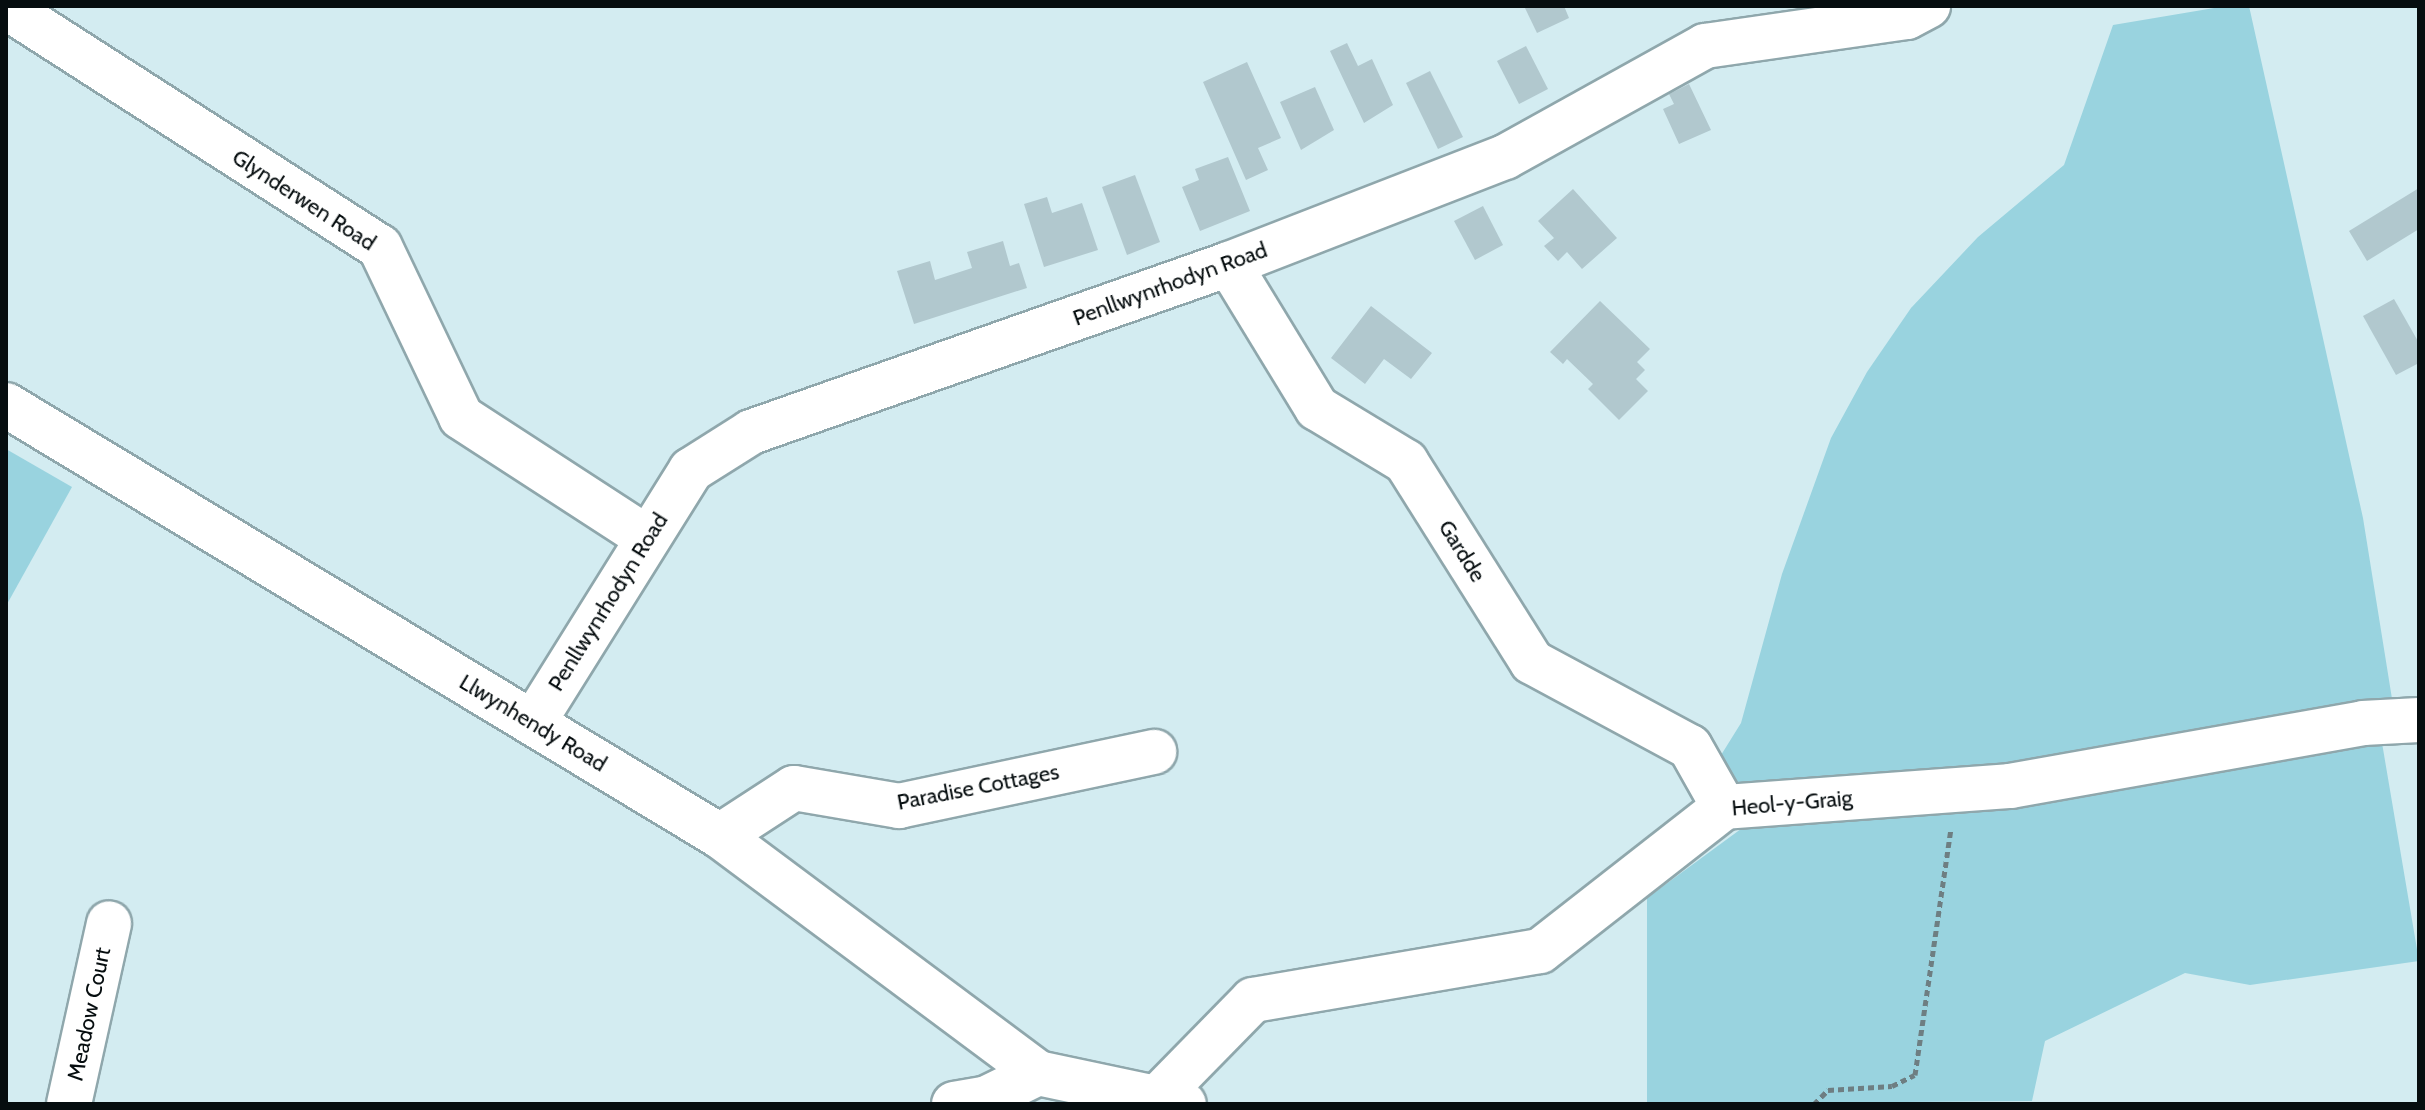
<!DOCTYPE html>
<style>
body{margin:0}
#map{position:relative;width:2425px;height:1110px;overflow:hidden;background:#d3ecf1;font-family:Cabin,sans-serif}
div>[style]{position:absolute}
.green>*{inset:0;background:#99d3df}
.building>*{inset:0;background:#b1c8ce}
.path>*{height:5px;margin-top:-2.5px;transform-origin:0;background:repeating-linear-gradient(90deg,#6e7e82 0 6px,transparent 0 10px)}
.roads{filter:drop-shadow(2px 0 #8fa7ac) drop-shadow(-2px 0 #8fa7ac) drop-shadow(0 2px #8fa7ac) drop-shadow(0 -2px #8fa7ac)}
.minor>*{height:44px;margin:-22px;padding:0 22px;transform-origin:22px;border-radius:22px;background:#fff}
.major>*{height:44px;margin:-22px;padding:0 22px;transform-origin:22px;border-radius:22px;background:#fff}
span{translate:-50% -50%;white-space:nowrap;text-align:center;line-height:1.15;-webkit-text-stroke:6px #fff;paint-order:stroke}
.street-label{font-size:22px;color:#060d0f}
.frame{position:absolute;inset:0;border:8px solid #060d0f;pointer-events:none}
</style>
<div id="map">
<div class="green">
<div style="clip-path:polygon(2226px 6px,2249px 6px,2363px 518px,2393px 705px,2005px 769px,1731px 791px,1713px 768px,1741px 723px,1782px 574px,1831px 438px,1867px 372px,1911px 308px,1978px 237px,2064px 165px,2113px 25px)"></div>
<div style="clip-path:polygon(6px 449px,72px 487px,6px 606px)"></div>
<div style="clip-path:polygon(2381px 737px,2419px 961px,2250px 985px,2185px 973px,2045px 1041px,2032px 1101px,1647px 1104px,1647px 898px,1745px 826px)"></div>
</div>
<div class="building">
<div style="clip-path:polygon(1524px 6px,1564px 6px,1569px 18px,1537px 33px)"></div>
<div style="clip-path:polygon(1347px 43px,1358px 66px,1372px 59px,1393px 105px,1364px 123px,1330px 51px)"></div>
<div style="clip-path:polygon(1526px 46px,1548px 89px,1519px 104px,1497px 61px)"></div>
<div style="clip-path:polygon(1247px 62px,1281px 138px,1258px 148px,1268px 170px,1246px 180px,1203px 82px)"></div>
<div style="clip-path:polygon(1430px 71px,1463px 137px,1438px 149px,1406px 83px)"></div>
<div style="clip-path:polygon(1689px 84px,1711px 130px,1679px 144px,1663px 109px,1674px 104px,1669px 94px)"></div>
<div style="clip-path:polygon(1315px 87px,1334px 130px,1301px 150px,1280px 102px)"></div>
<div style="clip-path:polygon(1228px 157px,1250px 211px,1200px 231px,1182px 187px,1199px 180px,1195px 169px)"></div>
<div style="clip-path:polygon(1135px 175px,1160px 242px,1127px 255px,1102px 187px)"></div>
<div style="clip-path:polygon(2419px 188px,2419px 229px,2367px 261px,2349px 231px)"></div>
<div style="clip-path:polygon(1573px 189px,1617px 238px,1582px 269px,1567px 252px,1558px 261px,1544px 246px,1554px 238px,1538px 221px)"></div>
<div style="clip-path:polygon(1047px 197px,1052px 213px,1082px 203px,1098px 250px,1044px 267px,1024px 204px)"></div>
<div style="clip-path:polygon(1483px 206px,1503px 245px,1475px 260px,1454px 221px)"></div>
<div style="clip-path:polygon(1003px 241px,1010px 266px,1019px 263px,1027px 288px,914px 324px,897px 271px,930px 261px,935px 280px,972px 268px,967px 252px)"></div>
<div style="clip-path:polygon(2394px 299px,2419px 343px,2419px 363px,2396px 375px,2363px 316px)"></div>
<div style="clip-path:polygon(1600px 301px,1650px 349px,1637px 362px,1645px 370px,1636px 379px,1648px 391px,1619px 420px,1588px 389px,1593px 384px,1567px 359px,1563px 364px,1550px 352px)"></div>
<div style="clip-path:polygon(1371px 306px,1432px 353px,1411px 379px,1384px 359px,1365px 384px,1331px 358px)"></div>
</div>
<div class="path">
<div style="left:1814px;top:1104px;width:20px;rotate:-45deg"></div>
<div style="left:1828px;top:1090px;width:64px;rotate:-3.6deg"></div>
<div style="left:1892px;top:1086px;width:25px;rotate:-26deg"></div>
<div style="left:1915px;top:1075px;width:249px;rotate:-81.7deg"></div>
</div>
<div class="roads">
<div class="minor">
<div style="left:6px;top:7px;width:444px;rotate:32.7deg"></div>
<div style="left:380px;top:247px;width:188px;rotate:64.5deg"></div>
<div style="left:461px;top:417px;width:222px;rotate:33deg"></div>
<div style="left:1229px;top:264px;width:169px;rotate:58.6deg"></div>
<div style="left:1317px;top:408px;width:104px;rotate:31.2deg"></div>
<div style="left:1406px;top:462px;width:236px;rotate:57.8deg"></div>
<div style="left:1532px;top:662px;width:179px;rotate:28.3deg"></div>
<div style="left:1690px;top:747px;width:69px;rotate:60.5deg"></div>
<div style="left:533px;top:723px;width:298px;rotate:-58deg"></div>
<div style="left:691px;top:470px;width:71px;rotate:-32.3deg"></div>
<div style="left:751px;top:432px;width:507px;rotate:-19.36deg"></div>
<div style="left:1229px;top:264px;width:296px;rotate:-21.2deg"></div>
<div style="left:1505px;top:157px;width:229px;rotate:-29deg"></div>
<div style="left:1705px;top:46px;width:204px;rotate:-8.2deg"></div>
<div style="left:1907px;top:17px;width:24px;rotate:-28deg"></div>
<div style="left:720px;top:836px;width:88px;rotate:-33deg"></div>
<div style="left:794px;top:788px;width:107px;rotate:9.7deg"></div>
<div style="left:899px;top:806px;width:261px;rotate:-12deg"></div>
<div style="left:1157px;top:1098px;width:137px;rotate:-45.6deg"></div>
<div style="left:1253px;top:1000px;width:291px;rotate:-9.7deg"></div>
<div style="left:1540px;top:951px;width:234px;rotate:-38deg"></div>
<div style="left:1724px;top:807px;width:287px;rotate:-4.2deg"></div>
<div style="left:2010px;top:786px;width:359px;rotate:-10.1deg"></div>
<div style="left:2363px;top:723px;width:56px;rotate:-3.1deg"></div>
<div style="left:69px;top:1104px;width:185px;rotate:-77.5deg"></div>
<div style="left:954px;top:1104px;width:34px;rotate:-10deg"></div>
<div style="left:987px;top:1098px;width:57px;rotate:-26.1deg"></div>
</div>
<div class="major">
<div style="left:6px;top:405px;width:834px;rotate:31.12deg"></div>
<div style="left:720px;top:836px;width:397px;rotate:36.7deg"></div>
<div style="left:1038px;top:1073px;width:149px;rotate:12deg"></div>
</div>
</div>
<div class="street-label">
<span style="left:304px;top:200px;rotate:33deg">Glynderwen Road</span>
<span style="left:1170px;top:284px;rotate:-20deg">Penllwynrhodyn Road</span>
<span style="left:1462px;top:551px;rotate:58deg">Gardde</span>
<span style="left:608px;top:602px;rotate:-58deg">Penllwynrhodyn Road</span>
<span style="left:533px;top:723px;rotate:31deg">Llwynhendy Road</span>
<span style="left:978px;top:787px;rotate:-11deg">Paradise Cottages</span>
<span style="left:1792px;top:803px;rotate:-5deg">Heol-y-Graig</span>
<span style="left:89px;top:1014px;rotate:-78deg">Meadow Court</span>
</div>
<div class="frame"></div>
</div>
